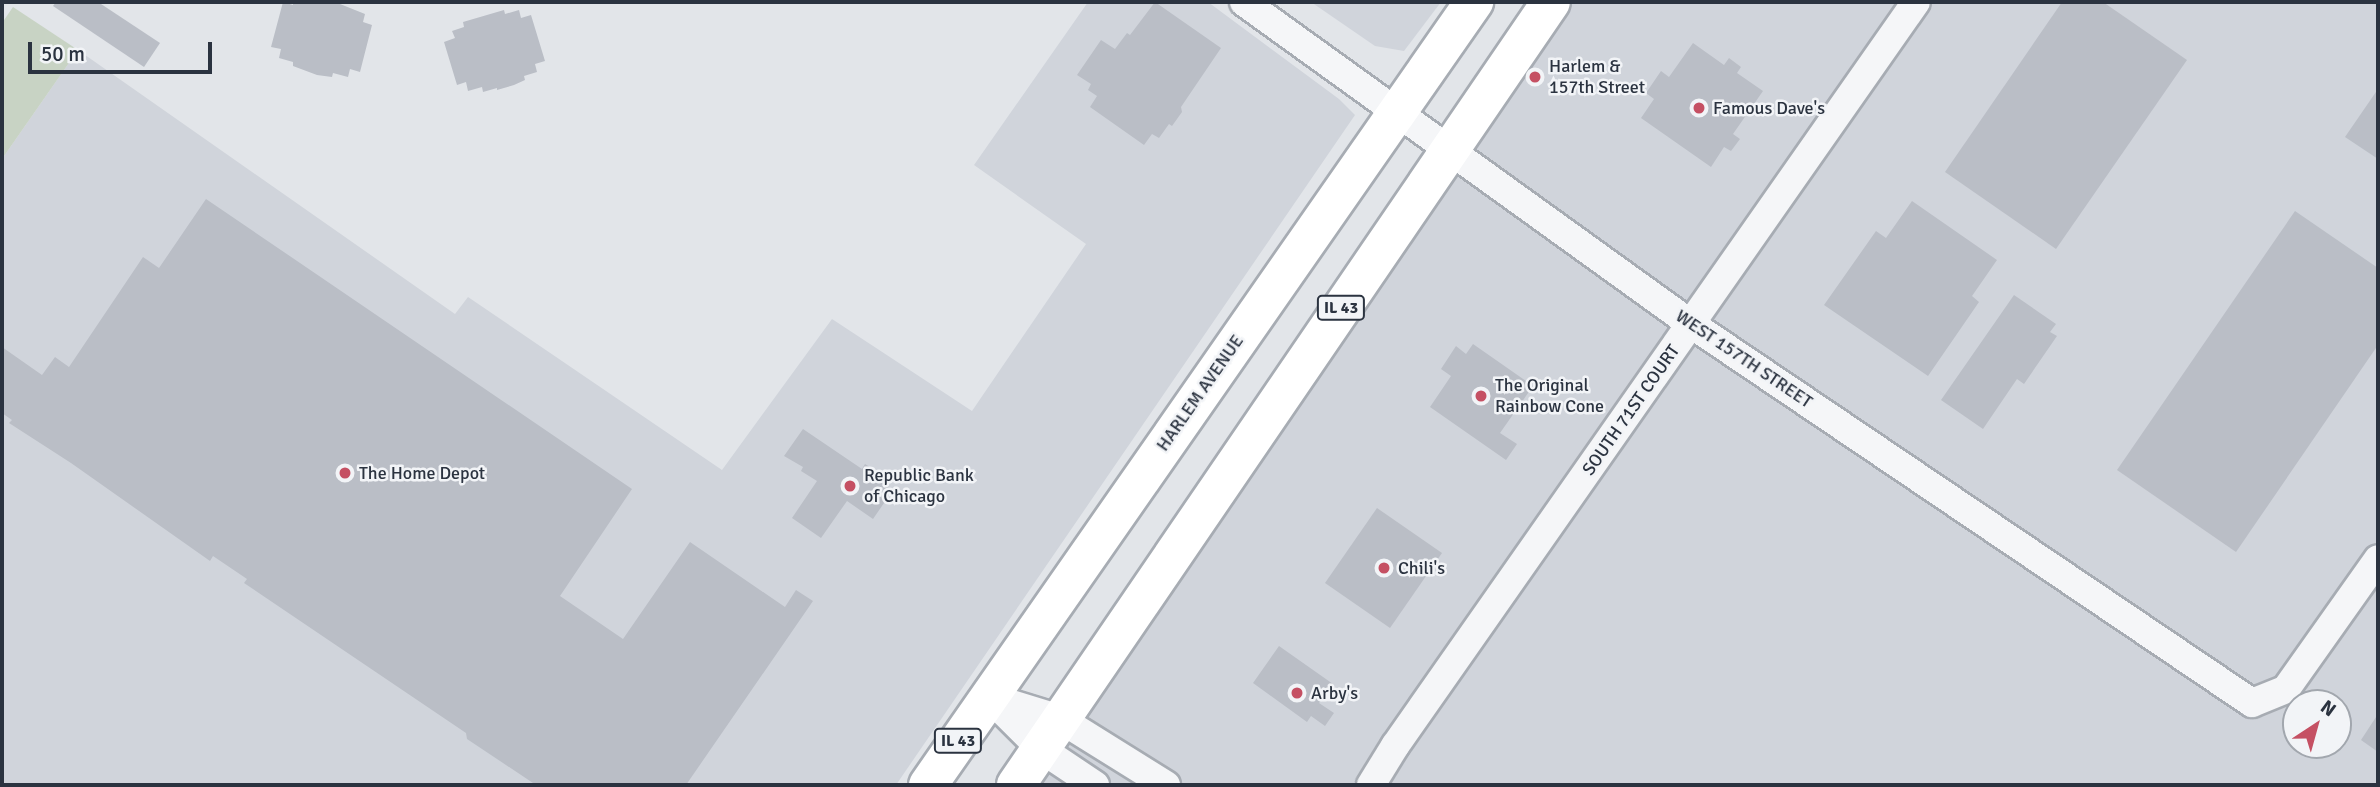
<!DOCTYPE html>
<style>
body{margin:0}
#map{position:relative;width:2380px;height:787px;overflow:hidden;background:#e2e5e9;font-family:Signika,sans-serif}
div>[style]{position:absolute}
.built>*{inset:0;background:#d0d4db}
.green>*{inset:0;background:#c8d3c4}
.building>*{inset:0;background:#babec6}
.roads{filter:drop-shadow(2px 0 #a7acb3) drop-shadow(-2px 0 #a7acb3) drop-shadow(0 2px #a7acb3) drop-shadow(0 -2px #a7acb3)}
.street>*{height:28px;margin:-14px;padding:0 14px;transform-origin:14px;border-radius:14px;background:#f5f6f8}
.primary>*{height:38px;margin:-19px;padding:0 19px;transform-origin:19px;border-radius:19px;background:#fff}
.dots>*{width:19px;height:19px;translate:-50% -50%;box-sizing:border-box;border:4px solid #f2f4f7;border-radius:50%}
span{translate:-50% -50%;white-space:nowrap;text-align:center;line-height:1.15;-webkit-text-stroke:5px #f2f4f7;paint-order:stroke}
.shield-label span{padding:2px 5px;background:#f2f4f7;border:2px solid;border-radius:5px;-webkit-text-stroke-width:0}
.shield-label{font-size:16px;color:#2b3340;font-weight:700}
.poi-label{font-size:18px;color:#2b3340}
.left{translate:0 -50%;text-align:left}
.street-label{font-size:18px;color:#2b3340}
.frame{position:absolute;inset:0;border:4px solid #2b3340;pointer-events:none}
.north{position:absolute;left:2282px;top:689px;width:70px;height:70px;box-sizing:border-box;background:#f2f4f7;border:2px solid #a2a7ae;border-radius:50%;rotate:36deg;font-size:19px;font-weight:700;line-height:28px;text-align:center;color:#2b3340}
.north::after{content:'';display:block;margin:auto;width:24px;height:32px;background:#c55063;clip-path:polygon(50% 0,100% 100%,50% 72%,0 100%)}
.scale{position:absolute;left:28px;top:42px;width:184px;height:32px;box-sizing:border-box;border:4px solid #2b3340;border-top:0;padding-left:9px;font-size:21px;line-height:24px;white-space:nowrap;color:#2b3340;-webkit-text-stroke:5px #f2f4f7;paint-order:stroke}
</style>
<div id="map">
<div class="built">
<div style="clip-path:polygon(1088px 2px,1208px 2px,1339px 99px,1355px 115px,896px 785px,2px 785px,2px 159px,78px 50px,455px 314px,468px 297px,722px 470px,832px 319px,972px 411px,1086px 244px,974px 165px)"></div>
<div style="clip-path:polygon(1311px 2px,1441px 2px,1404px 51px,1375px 46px)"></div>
<div style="clip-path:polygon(evenodd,1573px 2px,2378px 2px,2378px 785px,1037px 785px,1573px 2px,2296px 703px,2338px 703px,2338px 745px,2296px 745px,2296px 703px)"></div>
</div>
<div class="green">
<div style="clip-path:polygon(13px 7px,78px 50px,2px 159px,2px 23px)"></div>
</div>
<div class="building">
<div style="clip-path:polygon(56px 2px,98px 2px,160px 43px,144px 67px,53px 6px)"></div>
<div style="clip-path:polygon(283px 2px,293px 5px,293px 2px,335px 2px,365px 14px,363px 22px,372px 25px,360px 72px,350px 69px,348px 77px,333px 73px,332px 77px,317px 75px,293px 66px,293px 62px,279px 58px,281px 49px,271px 47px)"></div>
<div style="clip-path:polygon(1155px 2px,1221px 48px,1181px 107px,1182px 112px,1172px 126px,1169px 124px,1159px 138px,1152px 134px,1144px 145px,1090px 107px,1097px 96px,1088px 90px,1091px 84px,1077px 75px,1101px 40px,1115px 49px,1127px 33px,1130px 35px)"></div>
<div style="clip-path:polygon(2062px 2px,2103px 2px,2187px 60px,2056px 249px,1945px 172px)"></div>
<div style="clip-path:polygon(504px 10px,505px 14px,519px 10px,521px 18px,531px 15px,545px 61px,535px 64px,537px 72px,524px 76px,525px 80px,514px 85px,497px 90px,497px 88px,483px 92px,482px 87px,468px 91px,466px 82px,457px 85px,444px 42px,455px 38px,452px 31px,464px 27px,463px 22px)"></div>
<div style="clip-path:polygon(1693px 43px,1724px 65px,1729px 58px,1741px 67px,1737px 73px,1763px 91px,1733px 134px,1740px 139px,1731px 151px,1724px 147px,1711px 167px,1641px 118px,1654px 99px,1646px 93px,1661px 71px,1669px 77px)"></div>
<div style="clip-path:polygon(2378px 89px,2378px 159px,2345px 137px)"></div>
<div style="clip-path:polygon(206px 199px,632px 489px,560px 596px,623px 639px,690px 542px,785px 607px,796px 590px,813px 601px,686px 785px,536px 785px,467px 739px,466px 733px,244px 583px,247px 579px,213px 556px,210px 561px,71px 463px,9px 423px,12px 420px,2px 413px,2px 347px,42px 375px,55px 357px,69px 367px,143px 257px,159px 268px)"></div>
<div style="clip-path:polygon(1912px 201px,1997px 260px,1972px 296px,1979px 302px,1928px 376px,1824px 305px,1876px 231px,1886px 238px)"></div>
<div style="clip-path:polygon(2295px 211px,2378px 268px,2378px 345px,2236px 552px,2117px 470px)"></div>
<div style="clip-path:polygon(2014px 295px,2056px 324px,2050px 332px,2057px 336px,2024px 384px,2017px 379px,1983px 429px,1941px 400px)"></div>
<div style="clip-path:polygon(1473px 344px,1533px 386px,1500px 433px,1517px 444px,1506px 460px,1430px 407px,1451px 376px,1441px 369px,1456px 346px,1466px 354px)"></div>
<div style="clip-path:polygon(803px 429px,862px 469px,865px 464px,882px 475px,879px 480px,893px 490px,873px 519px,847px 501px,821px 538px,792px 518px,817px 481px,801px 471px,803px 467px,784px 456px)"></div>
<div style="clip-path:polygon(1377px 508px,1442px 553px,1390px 628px,1325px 583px)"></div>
<div style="clip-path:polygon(1279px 646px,1333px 684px,1319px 703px,1334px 713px,1325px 726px,1311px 716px,1307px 722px,1253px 683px)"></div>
<div style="clip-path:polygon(2378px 714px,2378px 752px,2361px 740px)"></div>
</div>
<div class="roads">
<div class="street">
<div style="left:1244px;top:2px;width:551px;rotate:35.77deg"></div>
<div style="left:1691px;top:324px;width:677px;rotate:34.04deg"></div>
<div style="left:2252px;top:703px;width:37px;rotate:-22deg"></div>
<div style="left:2286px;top:689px;width:159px;rotate:-54.7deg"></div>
<div style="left:989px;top:697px;width:74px;rotate:17.2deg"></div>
<div style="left:1060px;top:719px;width:125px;rotate:31.9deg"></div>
<div style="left:991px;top:699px;width:71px;rotate:45deg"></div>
<div style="left:1041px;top:749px;width:65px;rotate:33.7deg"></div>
<div style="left:1371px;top:785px;width:46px;rotate:-58.4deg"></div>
<div style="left:1395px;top:746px;width:908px;rotate:-55deg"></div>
</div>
<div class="primary">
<div style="left:928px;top:785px;width:955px;rotate:-55.11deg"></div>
<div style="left:1016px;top:785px;width:948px;rotate:-55.66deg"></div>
</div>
</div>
<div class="dots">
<div style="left:1535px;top:77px;background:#c55063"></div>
<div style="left:1699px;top:108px;background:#c55063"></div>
<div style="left:1481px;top:396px;background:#c55063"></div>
<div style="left:345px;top:473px;background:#c55063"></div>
<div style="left:850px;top:486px;background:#c55063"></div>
<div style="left:1384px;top:568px;background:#c55063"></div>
<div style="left:1297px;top:693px;background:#c55063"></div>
</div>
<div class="shield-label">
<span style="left:1341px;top:308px">IL 43</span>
<span style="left:958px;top:741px">IL 43</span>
</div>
<div class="poi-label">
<span class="left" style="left:1549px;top:77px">Harlem &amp;<br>157th Street</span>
<span class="left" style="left:1713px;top:108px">Famous Dave's</span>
<span class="left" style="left:1495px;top:396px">The Original<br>Rainbow Cone</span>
<span class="left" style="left:359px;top:473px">The Home Depot</span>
<span class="left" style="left:864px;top:486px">Republic Bank<br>of Chicago</span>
<span class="left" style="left:1398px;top:568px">Chili's</span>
<span class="left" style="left:1311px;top:693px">Arby's</span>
</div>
<div class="street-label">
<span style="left:1744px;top:359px;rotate:34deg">WEST 157TH STREET</span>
<span style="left:1200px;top:393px;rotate:-55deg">HARLEM AVENUE</span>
<span style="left:1631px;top:410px;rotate:-55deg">SOUTH 71ST COURT</span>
</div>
<div class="frame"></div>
<div class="north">N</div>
<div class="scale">50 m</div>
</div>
